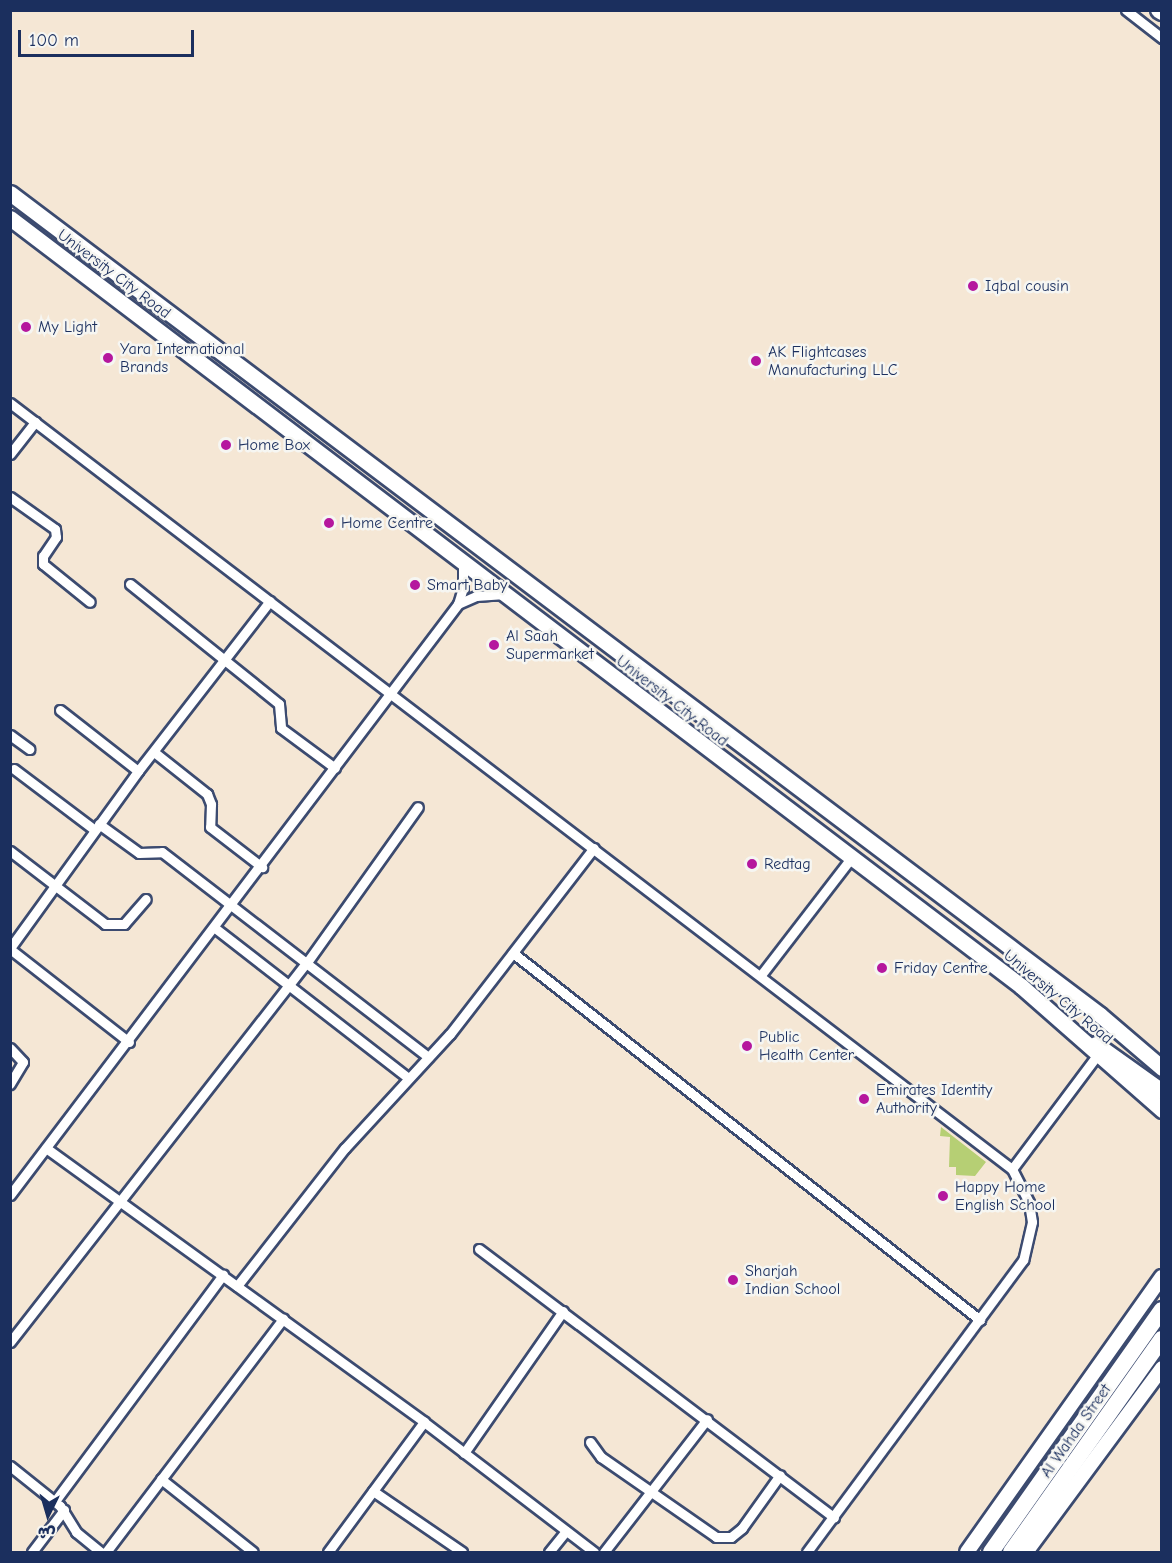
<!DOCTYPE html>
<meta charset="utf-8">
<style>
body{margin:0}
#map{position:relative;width:1172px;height:1563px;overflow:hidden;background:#f5e7d5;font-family:"Comic Neue","Playpen Sans Arabic",sans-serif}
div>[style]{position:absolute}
.green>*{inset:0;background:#b6cf74}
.roads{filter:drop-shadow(2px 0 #3c4b70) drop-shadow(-2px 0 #3c4b70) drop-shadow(0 2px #3c4b70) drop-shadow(0 -2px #3c4b70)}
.street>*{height:9px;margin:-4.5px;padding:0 4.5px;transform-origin:4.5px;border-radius:4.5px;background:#fff}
.secondary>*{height:14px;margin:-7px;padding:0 7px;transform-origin:7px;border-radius:7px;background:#fff}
.primary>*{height:15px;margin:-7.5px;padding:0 7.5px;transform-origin:7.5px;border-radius:7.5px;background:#fff}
.highway>*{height:16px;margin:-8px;padding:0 8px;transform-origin:8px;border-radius:8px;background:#fff}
.dots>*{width:16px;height:16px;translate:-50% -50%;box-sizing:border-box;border:3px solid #f6f6f2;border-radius:50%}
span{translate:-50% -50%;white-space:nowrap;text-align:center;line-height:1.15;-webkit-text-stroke:5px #f6f6f2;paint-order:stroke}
.street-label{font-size:16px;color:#1b2f5e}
.poi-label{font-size:16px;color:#1b2f5e}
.left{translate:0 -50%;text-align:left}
.frame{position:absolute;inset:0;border:12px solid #1b2f5e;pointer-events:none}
.north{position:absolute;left:18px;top:1485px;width:60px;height:60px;-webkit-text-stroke:4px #f6f6f2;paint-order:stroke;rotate:185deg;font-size:16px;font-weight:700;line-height:24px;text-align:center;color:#1b2f5e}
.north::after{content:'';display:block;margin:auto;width:21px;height:27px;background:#1b2f5e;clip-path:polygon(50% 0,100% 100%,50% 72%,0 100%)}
.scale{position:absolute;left:18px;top:30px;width:176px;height:27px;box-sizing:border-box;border:3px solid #1b2f5e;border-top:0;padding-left:8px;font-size:18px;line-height:21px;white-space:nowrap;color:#1b2f5e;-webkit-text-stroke:4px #f6f6f2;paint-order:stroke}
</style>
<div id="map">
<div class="green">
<div style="clip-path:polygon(941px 1127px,986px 1162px,975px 1176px,956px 1175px,956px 1167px,949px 1167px,950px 1137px,940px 1136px)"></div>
</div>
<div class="roads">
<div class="street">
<div style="left:1126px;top:10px;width:46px;rotate:37.9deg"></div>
<div style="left:10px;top:403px;width:1261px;rotate:37.4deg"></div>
<div style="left:1012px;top:1169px;width:38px;rotate:63deg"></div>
<div style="left:1029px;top:1203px;width:19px;rotate:81deg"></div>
<div style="left:1032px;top:1222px;width:39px;rotate:103deg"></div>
<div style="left:1023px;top:1260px;width:363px;rotate:126.5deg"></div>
<div style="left:10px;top:454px;width:41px;rotate:-52deg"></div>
<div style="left:10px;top:497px;width:55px;rotate:35.4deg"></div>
<div style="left:55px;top:529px;width:8px;rotate:83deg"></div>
<div style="left:56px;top:537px;width:23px;rotate:124deg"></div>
<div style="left:43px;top:556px;width:8px;rotate:90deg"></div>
<div style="left:43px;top:564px;width:60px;rotate:39deg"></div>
<div style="left:130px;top:584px;width:191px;rotate:38.8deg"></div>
<div style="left:279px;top:704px;width:24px;rotate:85deg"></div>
<div style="left:281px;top:728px;width:67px;rotate:36.5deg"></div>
<div style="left:458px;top:604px;width:20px;rotate:-24deg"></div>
<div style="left:476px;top:596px;width:29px;rotate:-4deg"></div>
<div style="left:60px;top:710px;width:99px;rotate:38deg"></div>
<div style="left:10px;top:735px;width:24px;rotate:36deg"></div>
<div style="left:154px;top:752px;width:68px;rotate:38.4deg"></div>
<div style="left:207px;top:794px;width:11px;rotate:68deg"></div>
<div style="left:211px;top:804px;width:23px;rotate:92deg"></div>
<div style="left:210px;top:827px;width:66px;rotate:37.6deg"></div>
<div style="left:14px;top:769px;width:101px;rotate:37deg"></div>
<div style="left:99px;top:824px;width:49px;rotate:35.9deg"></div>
<div style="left:139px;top:853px;width:23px;rotate:-2deg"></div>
<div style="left:162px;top:852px;width:336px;rotate:37.6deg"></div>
<div style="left:10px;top:851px;width:120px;rotate:37.5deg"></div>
<div style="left:105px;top:924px;width:19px"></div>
<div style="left:124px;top:924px;width:33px;rotate:-49deg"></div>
<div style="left:215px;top:928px;width:243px;rotate:37.8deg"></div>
<div style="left:10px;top:948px;width:218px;rotate:-54.1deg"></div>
<div style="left:138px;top:771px;width:215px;rotate:-52.2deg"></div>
<div style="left:10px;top:949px;width:151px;rotate:38deg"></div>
<div style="left:513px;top:953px;width:594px;rotate:38.16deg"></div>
<div style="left:761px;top:975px;width:148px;rotate:-52.4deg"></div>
<div style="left:10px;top:1048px;width:19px;rotate:47deg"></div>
<div style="left:23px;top:1062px;width:26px;rotate:121deg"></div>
<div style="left:46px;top:1148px;width:467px;rotate:35.9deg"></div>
<div style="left:424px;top:1422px;width:214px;rotate:37.4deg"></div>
<div style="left:1012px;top:1169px;width:144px;rotate:-53.2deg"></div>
<div style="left:10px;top:1195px;width:742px;rotate:-52.84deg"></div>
<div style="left:458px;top:604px;width:17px;rotate:-73deg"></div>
<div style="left:463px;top:588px;width:25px;rotate:-90deg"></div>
<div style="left:479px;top:1249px;width:445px;rotate:37.1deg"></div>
<div style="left:237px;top:1286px;width:175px;rotate:-52deg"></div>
<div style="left:345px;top:1148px;width:155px;rotate:-47.4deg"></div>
<div style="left:450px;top:1034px;width:235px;rotate:-52.3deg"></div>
<div style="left:10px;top:1342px;width:484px;rotate:-52deg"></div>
<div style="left:308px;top:961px;width:189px;rotate:-54.5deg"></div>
<div style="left:590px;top:1442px;width:19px;rotate:54deg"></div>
<div style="left:601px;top:1457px;width:140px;rotate:34.8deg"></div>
<div style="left:716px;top:1537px;width:15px"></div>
<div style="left:731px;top:1537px;width:14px;rotate:-39deg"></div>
<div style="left:742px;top:1528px;width:65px;rotate:-54.4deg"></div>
<div style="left:464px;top:1453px;width:173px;rotate:-55.1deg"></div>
<div style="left:10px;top:1466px;width:64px;rotate:38.7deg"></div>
<div style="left:60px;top:1506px;width:31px;rotate:58deg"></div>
<div style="left:76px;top:1532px;width:32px;rotate:39deg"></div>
<div style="left:161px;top:1479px;width:117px;rotate:38.4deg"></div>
<div style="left:373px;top:1491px;width:108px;rotate:34.4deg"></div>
<div style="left:55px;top:1501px;width:282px;rotate:-53.4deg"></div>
<div style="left:32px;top:1552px;width:53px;rotate:-52.7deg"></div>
<div style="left:106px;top:1552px;width:293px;rotate:-52.8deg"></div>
<div style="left:328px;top:1552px;width:162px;rotate:-53.6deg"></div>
<div style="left:549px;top:1552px;width:27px;rotate:-51deg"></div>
<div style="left:604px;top:1552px;width:168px;rotate:-52.2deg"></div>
</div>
<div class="secondary">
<div style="left:967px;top:1552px;width:337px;rotate:-54.7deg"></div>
<div style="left:1026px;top:1552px;width:229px;rotate:-53.5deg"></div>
</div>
<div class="primary">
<div style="left:10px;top:193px;width:1365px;rotate:37.02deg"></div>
<div style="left:1100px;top:1015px;width:82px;rotate:40.5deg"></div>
<div style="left:10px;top:218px;width:1270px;rotate:37.22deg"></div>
<div style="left:1021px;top:986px;width:188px;rotate:41.3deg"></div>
<div style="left:1096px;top:1044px;width:81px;rotate:35.5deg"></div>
</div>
<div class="highway">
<div style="left:1159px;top:10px;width:4px;rotate:34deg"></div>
<div style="left:991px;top:1552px;width:296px;rotate:-54.8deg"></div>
<div style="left:1011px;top:1552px;width:261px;rotate:-54.7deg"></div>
</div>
</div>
<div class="dots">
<div style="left:973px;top:286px;background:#b5179e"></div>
<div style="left:26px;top:327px;background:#b5179e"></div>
<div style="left:108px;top:358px;background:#b5179e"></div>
<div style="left:756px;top:361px;background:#b5179e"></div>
<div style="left:226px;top:445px;background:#b5179e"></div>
<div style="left:329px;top:523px;background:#b5179e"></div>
<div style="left:415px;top:585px;background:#b5179e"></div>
<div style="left:494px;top:645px;background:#b5179e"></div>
<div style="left:752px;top:864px;background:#b5179e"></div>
<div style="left:882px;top:968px;background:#b5179e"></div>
<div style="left:747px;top:1046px;background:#b5179e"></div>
<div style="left:864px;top:1099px;background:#b5179e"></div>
<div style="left:943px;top:1196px;background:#b5179e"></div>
<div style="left:733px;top:1280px;background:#b5179e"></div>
</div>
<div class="street-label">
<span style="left:114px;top:274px;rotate:37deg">University City Road</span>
<span style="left:672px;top:701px;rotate:38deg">University City Road</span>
<span style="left:1058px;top:997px;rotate:40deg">University City Road</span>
<span style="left:1076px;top:1431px;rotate:-55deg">Al Wahda Street</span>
</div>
<div class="poi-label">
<span class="left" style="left:985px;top:286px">Iqbal cousin</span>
<span class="left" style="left:38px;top:327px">My Light</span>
<span class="left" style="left:120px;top:358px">Yara International<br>Brands</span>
<span class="left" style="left:768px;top:361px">AK Flightcases<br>Manufacturing LLC</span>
<span class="left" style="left:238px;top:445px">Home Box</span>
<span class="left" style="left:341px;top:523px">Home Centre</span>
<span class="left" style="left:427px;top:585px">Smart Baby</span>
<span class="left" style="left:506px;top:645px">Al Saah<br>Supermarket</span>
<span class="left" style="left:764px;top:864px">Redtag</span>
<span class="left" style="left:894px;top:968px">Friday Centre</span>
<span class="left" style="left:759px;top:1046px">Public<br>Health Center</span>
<span class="left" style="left:876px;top:1099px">Emirates Identity<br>Authority</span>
<span class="left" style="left:955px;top:1196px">Happy Home<br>English School</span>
<span class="left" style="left:745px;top:1280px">Sharjah<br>Indian School</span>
</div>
<div class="frame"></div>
<div class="north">ش</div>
<div class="scale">100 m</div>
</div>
